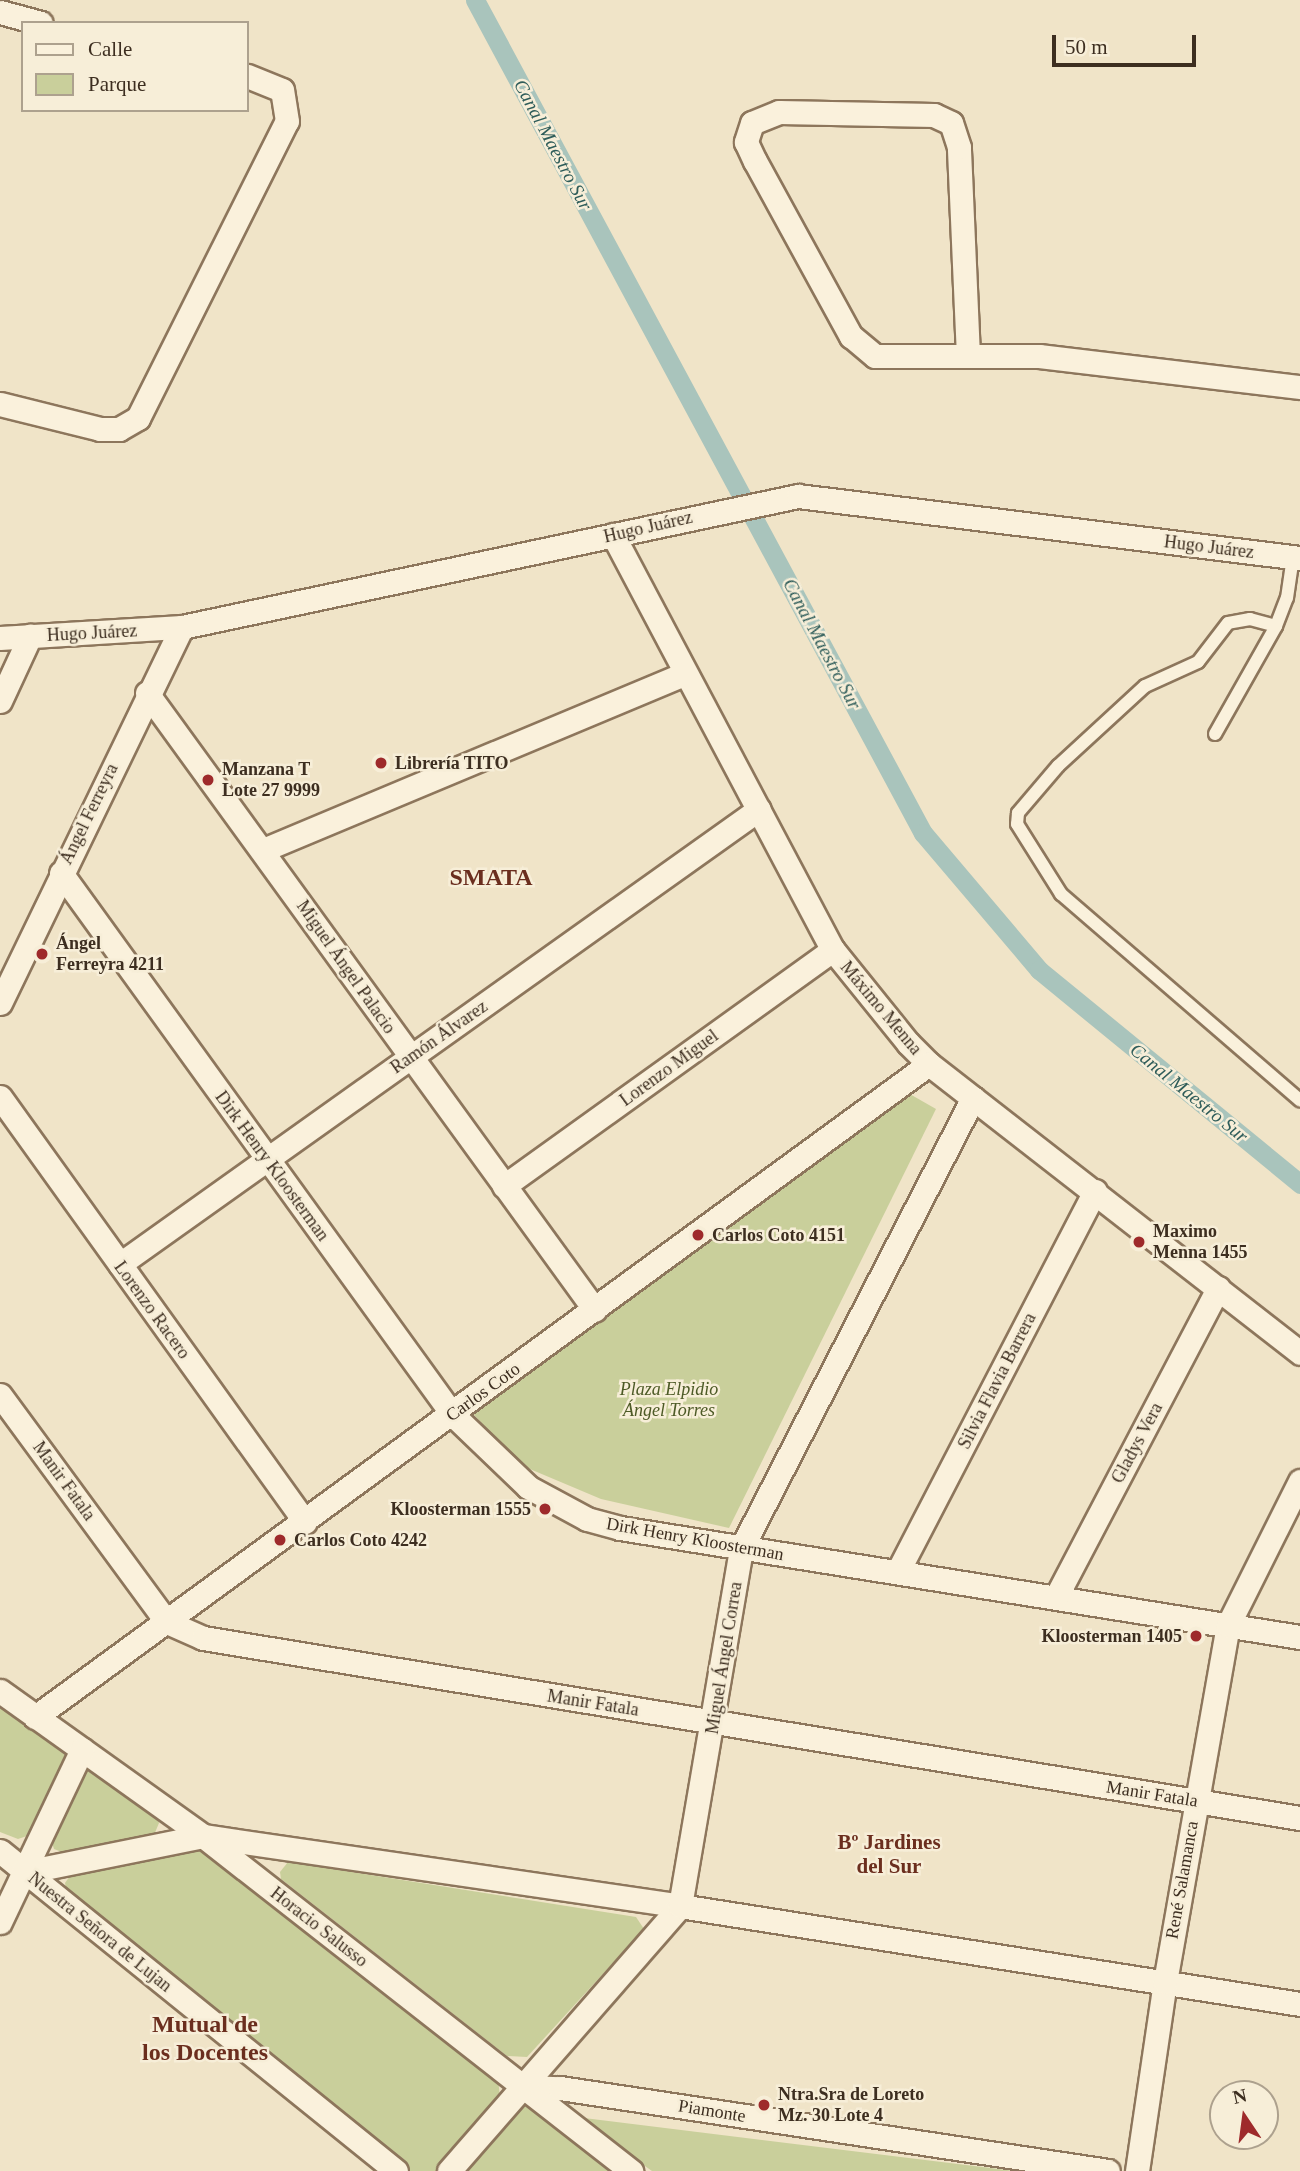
<!DOCTYPE html>
<meta charset="utf-8">
<style>
body{margin:0}
#map{position:relative;width:1300px;height:2171px;overflow:hidden;background:#f0e4c8;font-family:"Times New Roman",serif}
div>[style]{position:absolute}
.green>*{inset:0;background:#c9cf9b}
.canal>*{height:19px;margin:-9.5px;padding:0 9.5px;transform-origin:9.5px;border-radius:9.5px;background:#a9c4bc}
.roads{filter:drop-shadow(2px 0 #8d765c) drop-shadow(-2px 0 #8d765c) drop-shadow(0 2px #8d765c) drop-shadow(0 -2px #8d765c)}
.service>*{height:12px;margin:-6px;padding:0 6px;transform-origin:6px;border-radius:6px;background:#faf1dc}
.minor>*{height:23px;margin:-11.5px;padding:0 11.5px;transform-origin:11.5px;border-radius:11.5px;background:#faf1dc}
.dots>*{width:19px;height:19px;translate:-50% -50%;box-sizing:border-box;border:4px solid #f7eed8;border-radius:50%}
span{translate:-50% -50%;white-space:nowrap;text-align:center;line-height:1.15;-webkit-text-stroke:5px #f7eed8;paint-order:stroke}
.street-label{font-size:18px;color:#3d2e20}
.poi-label{font-size:18px;color:#3d2e20;font-weight:700}
.left{translate:0 -50%;text-align:left}
.right{translate:-100% -50%;text-align:right}
.park-label{font-size:18px;color:#4d5a26;font-style:italic}
.water-label{font-size:19px;color:#2f5d5a;font-style:italic}
.quarter-label{font-size:21px;color:#6b2e1e;font-weight:700}
.district-label{font-size:24px;color:#6b2e1e;font-weight:700}
.legend{position:absolute;left:21px;top:21px;width:228px;height:91px;box-sizing:border-box;background:#f7eed8;border:2px solid #ada18e;margin:0;padding:9px 12px;list-style:none;font-size:21px;color:#3d2e20}
.legend li{display:flex;align-items:center;gap:14px;height:35px}
.legend b{width:35px;border:2px solid #ada18e}
.north{position:absolute;left:1209px;top:2080px;width:70px;height:70px;box-sizing:border-box;background:#f7eed8;border:2px solid #ada18e;border-radius:50%;rotate:347deg;font-size:19px;font-weight:700;line-height:28px;text-align:center;color:#3d2e20}
.north::after{content:'';display:block;margin:auto;width:24px;height:32px;background:#9e2a2b;clip-path:polygon(50% 0,100% 100%,50% 72%,0 100%)}
.scale{position:absolute;left:1052px;top:35px;width:144px;height:32px;box-sizing:border-box;border:4px solid #3d2e20;border-top:0;padding-left:9px;font-size:21px;line-height:24px;white-space:nowrap;color:#3d2e20;-webkit-text-stroke:5px #f7eed8;paint-order:stroke}
</style>
<div id="map">
<div class="green">
<div style="clip-path:polygon(908px 1093px,936px 1109px,729px 1528px,601px 1499px,518px 1464px,469px 1409px)"></div>
<div style="clip-path:polygon(0 1699px,64px 1747px,65px 1755px,27px 1836px,18px 1839px,0 1832px)"></div>
<div style="clip-path:polygon(88px 1766px,156px 1811px,159px 1823px,154px 1835px,67px 1854px,54px 1849px,50px 1836px,80px 1771px)"></div>
<div style="clip-path:polygon(204px 1847px,498px 2078px,500px 2098px,436px 2171px,410px 2171px,68px 1897px,65px 1883px,72px 1873px)"></div>
<div style="clip-path:polygon(288px 1862px,636px 1917px,644px 1929px,527px 2057px,507px 2056px,281px 1879px,280px 1872px)"></div>
<div style="clip-path:polygon(523px 2106px,535px 2106px,619px 2171px,462px 2171px)"></div>
<div style="clip-path:polygon(576px 2117px,1015px 2171px,652px 2171px)"></div>
</div>
<div class="canal">
<div style="left:475px;top:0;width:946px;rotate:61.73deg"></div>
<div style="left:923px;top:833px;width:180px;rotate:49.7deg"></div>
<div style="left:1039px;top:970px;width:338px;rotate:39.3deg"></div>
</div>
<div class="roads">
<div class="service">
<div style="left:1276px;top:626px;width:27px;rotate:-165deg"></div>
<div style="left:1250px;top:619px;width:22px;rotate:170deg"></div>
<div style="left:1228px;top:623px;width:49px;rotate:127.6deg"></div>
<div style="left:1198px;top:662px;width:58px;rotate:155.6deg"></div>
<div style="left:1145px;top:686px;width:118px;rotate:137.4deg"></div>
<div style="left:1058px;top:766px;width:62px;rotate:130.4deg"></div>
<div style="left:1018px;top:813px;width:11px;rotate:95deg"></div>
<div style="left:1017px;top:824px;width:83px;rotate:57.8deg"></div>
<div style="left:1061px;top:894px;width:316px;rotate:40.8deg"></div>
<div style="left:1215px;top:734px;width:124px;rotate:-60.5deg"></div>
<div style="left:1276px;top:626px;width:30px;rotate:-69deg"></div>
<div style="left:1287px;top:598px;width:41px;rotate:-81.7deg"></div>
</div>
<div class="minor">
<div style="left:0;top:12px;width:42px;rotate:15deg"></div>
<div style="left:968px;top:356px;width:209px;rotate:-92.5deg"></div>
<div style="left:959px;top:147px;width:25px;rotate:-108deg"></div>
<div style="left:951px;top:123px;width:19px;rotate:-155deg"></div>
<div style="left:934px;top:115px;width:155px;rotate:-178.9deg"></div>
<div style="left:779px;top:112px;width:29px;rotate:158deg"></div>
<div style="left:752px;top:123px;width:20px;rotate:108deg"></div>
<div style="left:746px;top:142px;width:21px;rotate:65deg"></div>
<div style="left:755px;top:161px;width:200px;rotate:61.3deg"></div>
<div style="left:851px;top:336px;width:31px;rotate:40deg"></div>
<div style="left:875px;top:356px;width:164px"></div>
<div style="left:1039px;top:356px;width:263px;rotate:6.8deg"></div>
<div style="left:0;top:404px;width:103px;rotate:14deg"></div>
<div style="left:100px;top:429px;width:19px"></div>
<div style="left:119px;top:429px;width:22px;rotate:-30deg"></div>
<div style="left:138px;top:418px;width:332px;rotate:-63.4deg"></div>
<div style="left:287px;top:121px;width:31px;rotate:-99deg"></div>
<div style="left:282px;top:90px;width:38px;rotate:-158deg"></div>
<div style="left:613px;top:535px;width:470px;rotate:62.1deg"></div>
<div style="left:833px;top:950px;width:119px;rotate:51.1deg"></div>
<div style="left:908px;top:1043px;width:30px;rotate:45deg"></div>
<div style="left:929px;top:1064px;width:470px;rotate:37.9deg"></div>
<div style="left:0;top:638px;width:182px;rotate:-3.5deg"></div>
<div style="left:182px;top:627px;width:630px;rotate:-12.01deg"></div>
<div style="left:798px;top:496px;width:506px;rotate:7.04deg"></div>
<div style="left:147px;top:693px;width:762px;rotate:54.02deg"></div>
<div style="left:0;top:701px;width:72px;rotate:-65.2deg"></div>
<div style="left:263px;top:850px;width:456px;rotate:-22.7deg"></div>
<div style="left:61px;top:873px;width:668px;rotate:54.14deg"></div>
<div style="left:452px;top:1414px;width:105px;rotate:43.8deg"></div>
<div style="left:528px;top:1487px;width:67px;rotate:28.5deg"></div>
<div style="left:587px;top:1519px;width:34px;rotate:15deg"></div>
<div style="left:620px;top:1528px;width:689px;rotate:9.11deg"></div>
<div style="left:0;top:1003px;width:418px;rotate:-64.2deg"></div>
<div style="left:0;top:1097px;width:523px;rotate:54.33deg"></div>
<div style="left:504px;top:1186px;width:405px;rotate:-35.7deg"></div>
<div style="left:120px;top:1264px;width:784px;rotate:-35.45deg"></div>
<div style="left:0;top:1395px;width:282px;rotate:53.7deg"></div>
<div style="left:167px;top:1622px;width:39px;rotate:24deg"></div>
<div style="left:203px;top:1638px;width:1112px;rotate:9.32deg"></div>
<div style="left:898px;top:1571px;width:428px;rotate:-62.6deg"></div>
<div style="left:1056px;top:1597px;width:349px;rotate:-62.3deg"></div>
<div style="left:0;top:1691px;width:249px;rotate:35.5deg"></div>
<div style="left:203px;top:1836px;width:544px;rotate:38.05deg"></div>
<div style="left:35px;top:1717px;width:1107px;rotate:-36.15deg"></div>
<div style="left:0;top:1851px;width:509px;rotate:38.94deg"></div>
<div style="left:25px;top:1872px;width:182px;rotate:-11.4deg"></div>
<div style="left:203px;top:1836px;width:482px;rotate:8.3deg"></div>
<div style="left:680px;top:1906px;width:628px;rotate:8.98deg"></div>
<div style="left:0;top:1922px;width:191px;rotate:-64.6deg"></div>
<div style="left:522px;top:2087px;width:38px;rotate:2deg"></div>
<div style="left:560px;top:2088px;width:554px;rotate:8.61deg"></div>
<div style="left:449px;top:2171px;width:352px;rotate:-48.9deg"></div>
<div style="left:680px;top:1906px;width:362px;rotate:-80.3deg"></div>
<div style="left:741px;top:1549px;width:507px;rotate:-62.78deg"></div>
<div style="left:1137px;top:2171px;width:191px;rotate:-81.6deg"></div>
<div style="left:1165px;top:1982px;width:363px;rotate:-80deg"></div>
<div style="left:1228px;top:1625px;width:161px;rotate:-63.4deg"></div>
</div>
</div>
<div class="dots">
<div style="left:381px;top:763px;background:#9e2a2b"></div>
<div style="left:208px;top:780px;background:#9e2a2b"></div>
<div style="left:42px;top:954px;background:#9e2a2b"></div>
<div style="left:698px;top:1235px;background:#9e2a2b"></div>
<div style="left:1139px;top:1242px;background:#9e2a2b"></div>
<div style="left:545px;top:1509px;background:#9e2a2b"></div>
<div style="left:280px;top:1540px;background:#9e2a2b"></div>
<div style="left:1196px;top:1636px;background:#9e2a2b"></div>
<div style="left:764px;top:2105px;background:#9e2a2b"></div>
</div>
<div class="street-label">
<span style="left:648px;top:527px;rotate:-13deg">Hugo Juárez</span>
<span style="left:1209px;top:547px;rotate:7deg">Hugo Juárez</span>
<span style="left:92px;top:633px;rotate:-3deg">Hugo Juárez</span>
<span style="left:89px;top:814px;rotate:-64deg">Ángel Ferreyra</span>
<span style="left:346px;top:967px;rotate:55deg">Miguel Ángel Palacio</span>
<span style="left:881px;top:1008px;rotate:50deg">Máximo Menna</span>
<span style="left:439px;top:1037px;rotate:-35deg">Ramón Álvarez</span>
<span style="left:669px;top:1068px;rotate:-36deg">Lorenzo Miguel</span>
<span style="left:272px;top:1166px;rotate:54deg">Dirk Henry Kloosterman</span>
<span style="left:152px;top:1310px;rotate:54deg">Lorenzo Racero</span>
<span style="left:997px;top:1381px;rotate:-63deg">Silvia Flavia Barrera</span>
<span style="left:483px;top:1392px;rotate:-36deg">Carlos Coto</span>
<span style="left:1137px;top:1443px;rotate:-62deg">Gladys Vera</span>
<span style="left:64px;top:1481px;rotate:54deg">Manir Fatala</span>
<span style="left:695px;top:1539px;rotate:10deg">Dirk Henry Kloosterman</span>
<span style="left:724px;top:1658px;rotate:-81deg">Miguel Ángel Correa</span>
<span style="left:593px;top:1703px;rotate:9deg">Manir Fatala</span>
<span style="left:1152px;top:1794px;rotate:9deg">Manir Fatala</span>
<span style="left:1182px;top:1880px;rotate:-80deg">René Salamanca</span>
<span style="left:319px;top:1927px;rotate:38deg">Horacio Salusso</span>
<span style="left:100px;top:1932px;rotate:39deg">Nuestra Señora de Lujan</span>
<span style="left:712px;top:2111px;rotate:9deg">Piamonte</span>
</div>
<div class="poi-label">
<span class="left" style="left:395px;top:763px">Librería TITO</span>
<span class="left" style="left:222px;top:780px">Manzana T<br>Lote 27 9999</span>
<span class="left" style="left:56px;top:954px">Ángel<br>Ferreyra 4211</span>
<span class="left" style="left:1153px;top:1242px">Maximo<br>Menna 1455</span>
<span class="left" style="left:712px;top:1235px">Carlos Coto 4151</span>
<span class="right" style="left:531px;top:1509px">Kloosterman 1555</span>
<span class="left" style="left:294px;top:1540px">Carlos Coto 4242</span>
<span class="right" style="left:1182px;top:1636px">Kloosterman 1405</span>
<span class="left" style="left:778px;top:2105px">Ntra.Sra de Loreto<br>Mz. 30 Lote 4</span>
</div>
<div class="park-label">
<span style="left:669px;top:1400px">Plaza Elpidio<br>Ángel Torres</span>
</div>
<div class="water-label">
<span style="left:553px;top:145px;rotate:62deg">Canal Maestro Sur</span>
<span style="left:822px;top:644px;rotate:62deg">Canal Maestro Sur</span>
<span style="left:1189px;top:1093px;rotate:39deg">Canal Maestro Sur</span>
</div>
<div class="quarter-label">
<span style="left:889px;top:1854px">Bº Jardines<br>del Sur</span>
</div>
<div class="district-label">
<span style="left:491px;top:878px">SMATA</span>
<span style="left:205px;top:2039px">Mutual de<br>los Docentes</span>
</div>
<ul class="legend">
<li><b style="height:9px;background:#faf1dc"></b>Calle</li>
<li><b style="height:19px;background:#c9cf9b"></b>Parque</li>
</ul>
<div class="north">N</div>
<div class="scale">50 m</div>
</div>
